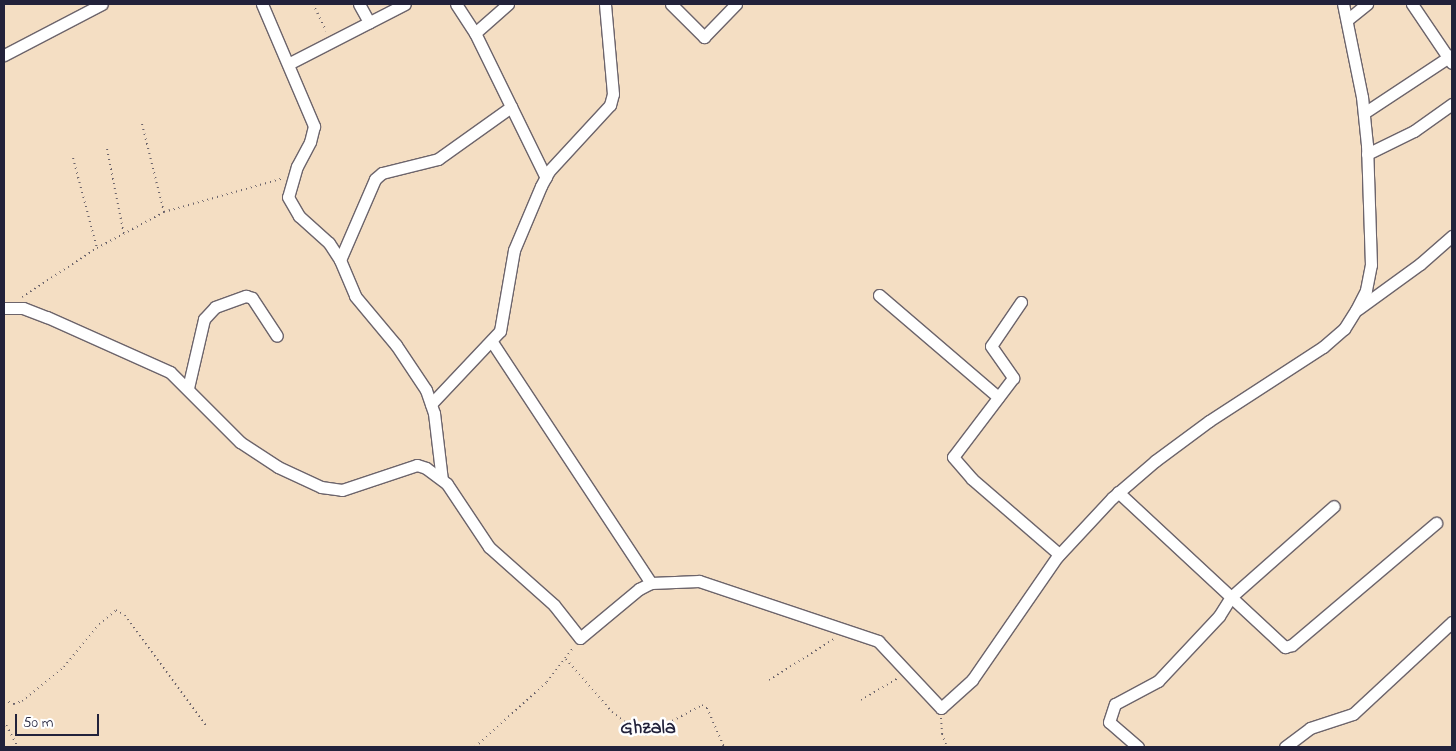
<!DOCTYPE html>
<style>
body{margin:0}
#map{position:relative;width:1456px;height:751px;overflow:hidden;background:#f4dec3;font-family:"Indie Flower",sans-serif}
div>[style]{position:absolute}
.path>*{height:2px;margin-top:-1px;transform-origin:0;background:repeating-linear-gradient(90deg,#6c646b 0 1px,transparent 0 5px)}
.roads{filter:drop-shadow(1px 0 #6c646b) drop-shadow(-1px 0 #6c646b) drop-shadow(0 1px #6c646b) drop-shadow(0 -1px #6c646b)}
.minor>*{height:11px;margin:-5.5px;padding:0 5.5px;transform-origin:5.5px;border-radius:5.5px;background:#fff}
span{translate:-50% -50%;white-space:nowrap;text-align:center;line-height:1.15;-webkit-text-stroke:5px #fff;paint-order:stroke}
.quarter-label{font-size:20px;color:#22223b;font-weight:700}
.frame{position:absolute;inset:0;border:5px solid #22223b;pointer-events:none}
.scale{position:absolute;left:15px;top:714px;width:84px;height:22px;box-sizing:border-box;border:2px solid #22223b;border-top:0;padding-left:6px;font-size:15px;line-height:18px;white-space:nowrap;color:#22223b;-webkit-text-stroke:4px #fff;paint-order:stroke}
</style>
<div id="map">
<div class="path">
<div style="left:313px;top:4px;width:30px;rotate:64deg"></div>
<div style="left:142px;top:124px;width:91px;rotate:76deg"></div>
<div style="left:107px;top:149px;width:88px;rotate:78.8deg"></div>
<div style="left:73px;top:158px;width:93px;rotate:75.1deg"></div>
<div style="left:22px;top:297px;width:90px;rotate:-33.2deg"></div>
<div style="left:97px;top:248px;width:76px;rotate:-28.2deg"></div>
<div style="left:164px;top:212px;width:122px;rotate:-15.8deg"></div>
<div style="left:566px;top:659px;width:70px;rotate:49deg"></div>
<div style="left:612px;top:712px;width:36px;rotate:38deg"></div>
<div style="left:640px;top:734px;width:6px;rotate:9deg"></div>
<div style="left:646px;top:735px;width:64px;rotate:-28.2deg"></div>
<div style="left:702px;top:705px;width:6px;rotate:31deg"></div>
<div style="left:707px;top:708px;width:43px;rotate:66.4deg"></div>
<div style="left:769px;top:680px;width:77px;rotate:-32.2deg"></div>
<div style="left:4px;top:700px;width:11px;rotate:22deg"></div>
<div style="left:14px;top:704px;width:9px;rotate:-21deg"></div>
<div style="left:22px;top:701px;width:54px;rotate:-39deg"></div>
<div style="left:64px;top:667px;width:55px;rotate:-50.9deg"></div>
<div style="left:99px;top:624px;width:22px;rotate:-39deg"></div>
<div style="left:116px;top:610px;width:10px;rotate:29deg"></div>
<div style="left:125px;top:615px;width:139px;rotate:53.8deg"></div>
<div style="left:861px;top:700px;width:43px;rotate:-30.7deg"></div>
<div style="left:941px;top:718px;width:16px;rotate:86deg"></div>
<div style="left:942px;top:734px;width:14px;rotate:69deg"></div>
<div style="left:4px;top:721px;width:30px;rotate:62deg"></div>
<div style="left:475px;top:747px;width:97px;rotate:-42.1deg"></div>
<div style="left:547px;top:682px;width:43px;rotate:-52.6deg"></div>
</div>
<div class="roads">
<div class="minor">
<div style="left:262px;top:4px;width:133px;rotate:66.9deg"></div>
<div style="left:314px;top:126px;width:16px;rotate:104deg"></div>
<div style="left:310px;top:142px;width:27px;rotate:118deg"></div>
<div style="left:297px;top:166px;width:32px;rotate:106deg"></div>
<div style="left:288px;top:197px;width:22px;rotate:60deg"></div>
<div style="left:299px;top:216px;width:40px;rotate:42deg"></div>
<div style="left:329px;top:243px;width:20px;rotate:57deg"></div>
<div style="left:340px;top:260px;width:39px;rotate:67deg"></div>
<div style="left:355px;top:296px;width:64px;rotate:50.1deg"></div>
<div style="left:396px;top:345px;width:54px;rotate:56.3deg"></div>
<div style="left:426px;top:390px;width:24px;rotate:71deg"></div>
<div style="left:434px;top:413px;width:67px;rotate:83.2deg"></div>
<div style="left:359px;top:4px;width:21px;rotate:61deg"></div>
<div style="left:456px;top:4px;width:35px;rotate:57deg"></div>
<div style="left:475px;top:33px;width:44px;rotate:-41.3deg"></div>
<div style="left:671px;top:4px;width:47px;rotate:45deg"></div>
<div style="left:704px;top:37px;width:46px;rotate:-45.9deg"></div>
<div style="left:1412px;top:4px;width:71px;rotate:55.9deg"></div>
<div style="left:1347px;top:20px;width:26px;rotate:-39deg"></div>
<div style="left:475px;top:33px;width:161px;rotate:63.9deg"></div>
<div style="left:4px;top:55px;width:110px;rotate:-27.5deg"></div>
<div style="left:290px;top:63px;width:129px;rotate:-27.2deg"></div>
<div style="left:1364px;top:113px;width:105px;rotate:-33.4deg"></div>
<div style="left:1367px;top:154px;width:52px;rotate:-26.1deg"></div>
<div style="left:1414px;top:131px;width:47px;rotate:-35.4deg"></div>
<div style="left:340px;top:260px;width:88px;rotate:-66.6deg"></div>
<div style="left:375px;top:179px;width:9px;rotate:-41deg"></div>
<div style="left:382px;top:173px;width:58px;rotate:-14deg"></div>
<div style="left:438px;top:159px;width:90px;rotate:-35.5deg"></div>
<div style="left:879px;top:295px;width:157px;rotate:40.6deg"></div>
<div style="left:1021px;top:302px;width:53px;rotate:124.3deg"></div>
<div style="left:991px;top:346px;width:39px;rotate:55deg"></div>
<div style="left:1013px;top:378px;width:99px;rotate:127.2deg"></div>
<div style="left:953px;top:457px;width:29px;rotate:49deg"></div>
<div style="left:972px;top:479px;width:115px;rotate:40.8deg"></div>
<div style="left:4px;top:308px;width:19px"></div>
<div style="left:23px;top:308px;width:26px;rotate:21deg"></div>
<div style="left:47px;top:317px;width:135px;rotate:24.1deg"></div>
<div style="left:170px;top:372px;width:99px;rotate:45deg"></div>
<div style="left:240px;top:442px;width:45px;rotate:33.3deg"></div>
<div style="left:278px;top:467px;width:47px;rotate:24.9deg"></div>
<div style="left:321px;top:487px;width:21px;rotate:8deg"></div>
<div style="left:342px;top:490px;width:79px;rotate:-18.4deg"></div>
<div style="left:417px;top:465px;width:9px;rotate:18deg"></div>
<div style="left:426px;top:468px;width:26px;rotate:37deg"></div>
<div style="left:447px;top:484px;width:76px;rotate:56.3deg"></div>
<div style="left:489px;top:547px;width:87px;rotate:41.7deg"></div>
<div style="left:554px;top:605px;width:42px;rotate:51.8deg"></div>
<div style="left:580px;top:638px;width:77px;rotate:-39.7deg"></div>
<div style="left:639px;top:589px;width:13px;rotate:-27deg"></div>
<div style="left:651px;top:583px;width:48px;rotate:-2.4deg"></div>
<div style="left:699px;top:581px;width:189px;rotate:18.5deg"></div>
<div style="left:878px;top:641px;width:92px;rotate:46.8deg"></div>
<div style="left:941px;top:708px;width:42px;rotate:-42.1deg"></div>
<div style="left:972px;top:680px;width:150px;rotate:-55.4deg"></div>
<div style="left:1057px;top:557px;width:81px;rotate:-47deg"></div>
<div style="left:1112px;top:498px;width:57px;rotate:-40.7deg"></div>
<div style="left:1155px;top:461px;width:67px;rotate:-36.5deg"></div>
<div style="left:1209px;top:421px;width:136px;rotate:-33deg"></div>
<div style="left:1323px;top:347px;width:28px;rotate:-41deg"></div>
<div style="left:1344px;top:329px;width:22px;rotate:-58deg"></div>
<div style="left:1356px;top:310px;width:22px;rotate:-63deg"></div>
<div style="left:1366px;top:290px;width:25px;rotate:-79deg"></div>
<div style="left:1371px;top:265px;width:120px;rotate:-91.9deg"></div>
<div style="left:1367px;top:145px;width:48px;rotate:-95.9deg"></div>
<div style="left:1362px;top:97px;width:95px;rotate:-101.5deg"></div>
<div style="left:1358px;top:309px;width:77px;rotate:-36deg"></div>
<div style="left:1420px;top:264px;width:43px;rotate:-41.2deg"></div>
<div style="left:492px;top:342px;width:289px;rotate:56.6deg"></div>
<div style="left:188px;top:388px;width:71px;rotate:-76.9deg"></div>
<div style="left:204px;top:319px;width:16px;rotate:-47deg"></div>
<div style="left:215px;top:307px;width:33px;rotate:-20deg"></div>
<div style="left:246px;top:296px;width:6px;rotate:18deg"></div>
<div style="left:252px;top:298px;width:45px;rotate:56.7deg"></div>
<div style="left:431px;top:404px;width:100px;rotate:-46.6deg"></div>
<div style="left:500px;top:331px;width:82px;rotate:-80.2deg"></div>
<div style="left:514px;top:250px;width:69px;rotate:-67.1deg"></div>
<div style="left:541px;top:186px;width:17px;rotate:-62deg"></div>
<div style="left:549px;top:171px;width:90px;rotate:-47.3deg"></div>
<div style="left:610px;top:105px;width:11px;rotate:-75deg"></div>
<div style="left:613px;top:94px;width:90px;rotate:-95.1deg"></div>
<div style="left:1118px;top:492px;width:228px;rotate:42.9deg"></div>
<div style="left:1285px;top:647px;width:7px;rotate:-16deg"></div>
<div style="left:1292px;top:645px;width:189px;rotate:-40.3deg"></div>
<div style="left:1138px;top:747px;width:38px;rotate:-139deg"></div>
<div style="left:1109px;top:722px;width:19px;rotate:-72deg"></div>
<div style="left:1115px;top:704px;width:49px;rotate:-28.1deg"></div>
<div style="left:1158px;top:681px;width:89px;rotate:-46.8deg"></div>
<div style="left:1219px;top:616px;width:22px;rotate:-58deg"></div>
<div style="left:1231px;top:597px;width:137px;rotate:-41.5deg"></div>
<div style="left:1285px;top:747px;width:31px;rotate:-37deg"></div>
<div style="left:1310px;top:728px;width:45px;rotate:-18deg"></div>
<div style="left:1353px;top:714px;width:135px;rotate:-42.9deg"></div>
</div>
</div>
<div class="quarter-label">
<span style="left:648px;top:728px">Ghzala</span>
</div>
<div class="frame"></div>
<div class="scale">50 m</div>
</div>
